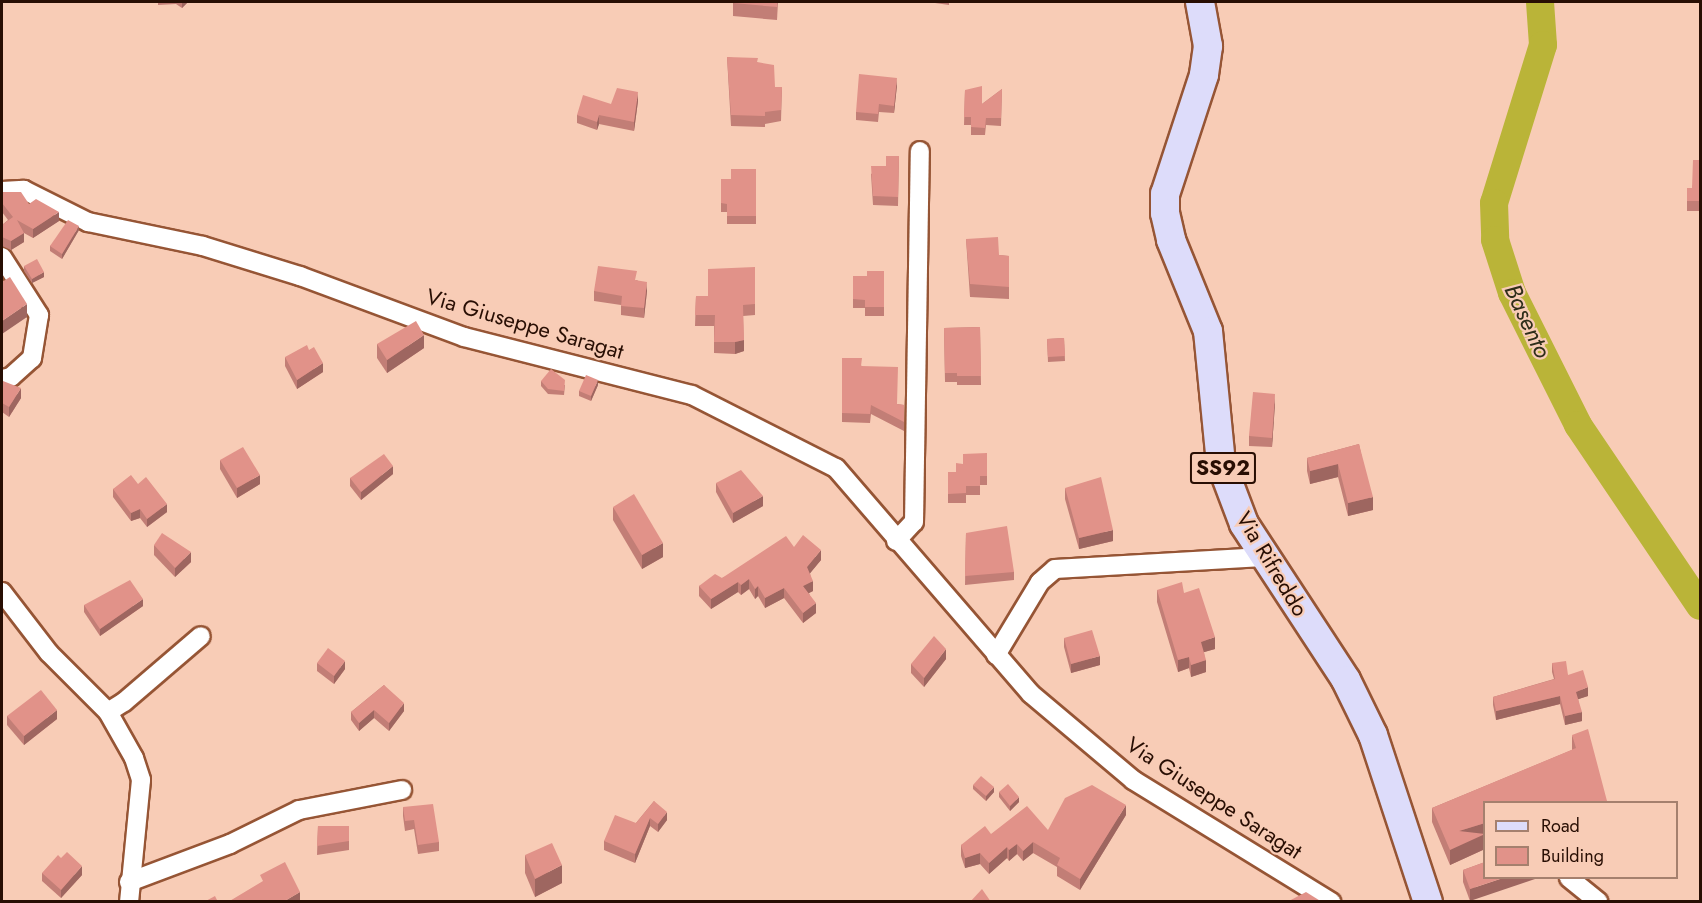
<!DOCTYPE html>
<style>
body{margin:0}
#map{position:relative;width:1702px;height:903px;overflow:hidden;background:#f8ccb6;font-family:Jost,sans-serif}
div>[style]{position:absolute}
.river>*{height:28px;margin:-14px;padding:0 14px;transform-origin:14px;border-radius:14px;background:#bab438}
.roads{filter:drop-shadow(2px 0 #965535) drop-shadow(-2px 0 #965535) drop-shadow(0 2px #965535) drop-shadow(0 -2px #965535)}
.street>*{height:18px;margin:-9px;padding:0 9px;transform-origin:9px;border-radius:9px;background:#fff}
.primary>*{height:28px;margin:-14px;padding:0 14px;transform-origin:14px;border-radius:14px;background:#dddcfa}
.wall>*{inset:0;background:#c27e76}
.shaded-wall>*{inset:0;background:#9e6660}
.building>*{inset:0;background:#e19289}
span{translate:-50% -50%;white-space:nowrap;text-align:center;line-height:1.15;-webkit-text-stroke:4.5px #f8ccb6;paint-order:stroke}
.shield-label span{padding:2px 4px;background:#f8ccb6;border:2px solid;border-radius:4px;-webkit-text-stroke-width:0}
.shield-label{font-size:21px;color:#280e03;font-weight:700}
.street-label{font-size:22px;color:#280e03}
.water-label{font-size:24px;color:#2f2e1a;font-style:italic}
.frame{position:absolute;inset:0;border:3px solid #280e03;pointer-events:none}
.legend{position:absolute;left:1483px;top:801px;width:195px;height:78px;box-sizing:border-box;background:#f8ccb6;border:2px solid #a5806e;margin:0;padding:8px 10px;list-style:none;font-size:18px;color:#280e03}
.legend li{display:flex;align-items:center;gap:12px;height:30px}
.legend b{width:30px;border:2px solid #a5806e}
</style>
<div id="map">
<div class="river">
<div style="left:1540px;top:2px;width:43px;rotate:86deg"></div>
<div style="left:1543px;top:45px;width:165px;rotate:107.2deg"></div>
<div style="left:1494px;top:203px;width:37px;rotate:88deg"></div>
<div style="left:1495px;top:240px;width:56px;rotate:72.2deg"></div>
<div style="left:1512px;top:293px;width:148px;rotate:63.4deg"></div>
<div style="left:1578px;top:425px;width:218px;rotate:56deg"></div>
</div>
<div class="roads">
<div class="street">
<div style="left:2px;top:191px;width:22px;rotate:-3deg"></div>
<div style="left:24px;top:190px;width:72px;rotate:26.6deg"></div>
<div style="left:88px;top:222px;width:117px;rotate:11.8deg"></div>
<div style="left:203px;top:246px;width:102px;rotate:17.2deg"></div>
<div style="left:300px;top:276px;width:175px;rotate:20.4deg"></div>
<div style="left:464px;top:337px;width:235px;rotate:14.3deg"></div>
<div style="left:692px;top:395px;width:161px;rotate:26.9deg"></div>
<div style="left:836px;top:468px;width:298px;rotate:49.2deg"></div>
<div style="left:1031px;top:694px;width:133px;rotate:40.1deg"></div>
<div style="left:1133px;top:780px;width:233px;rotate:31.6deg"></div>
<div style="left:2px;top:257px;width:69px;rotate:57.5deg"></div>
<div style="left:39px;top:315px;width:44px;rotate:99.2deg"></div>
<div style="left:32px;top:358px;width:28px;rotate:138deg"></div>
<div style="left:11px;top:377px;width:9px;rotate:167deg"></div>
<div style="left:896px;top:541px;width:26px;rotate:-47deg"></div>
<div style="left:914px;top:522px;width:371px;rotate:-89.1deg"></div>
<div style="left:2px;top:592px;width:77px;rotate:52.4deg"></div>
<div style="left:49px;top:653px;width:83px;rotate:45deg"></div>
<div style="left:108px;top:712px;width:53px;rotate:60.5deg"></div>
<div style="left:134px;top:758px;width:23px;rotate:72deg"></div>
<div style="left:141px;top:780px;width:123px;rotate:95.6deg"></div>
<div style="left:996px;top:655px;width:85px;rotate:-58.9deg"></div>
<div style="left:1040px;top:582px;width:20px;rotate:-41deg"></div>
<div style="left:1055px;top:569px;width:208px;rotate:-3.3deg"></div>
<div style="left:108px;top:712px;width:19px;rotate:-32deg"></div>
<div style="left:124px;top:702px;width:101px;rotate:-40.6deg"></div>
<div style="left:1569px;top:878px;width:38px;rotate:39deg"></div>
<div style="left:129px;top:882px;width:108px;rotate:-20.6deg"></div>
<div style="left:230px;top:844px;width:77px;rotate:-26.2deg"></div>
<div style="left:299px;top:810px;width:105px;rotate:-11deg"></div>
</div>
<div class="primary">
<div style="left:1200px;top:2px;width:45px;rotate:79.7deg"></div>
<div style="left:1208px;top:46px;width:29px;rotate:98deg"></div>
<div style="left:1204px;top:75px;width:125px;rotate:108.1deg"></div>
<div style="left:1165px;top:194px;width:19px;rotate:90deg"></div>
<div style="left:1165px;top:213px;width:28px;rotate:77deg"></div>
<div style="left:1171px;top:240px;width:98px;rotate:67.9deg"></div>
<div style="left:1208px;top:331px;width:133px;rotate:84.4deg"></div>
<div style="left:1221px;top:463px;width:65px;rotate:69.3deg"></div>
<div style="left:1244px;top:524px;width:186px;rotate:56.8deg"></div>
<div style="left:1346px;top:680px;width:61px;rotate:63.9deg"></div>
<div style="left:1373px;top:735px;width:176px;rotate:71.8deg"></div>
</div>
</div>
<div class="wall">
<div style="clip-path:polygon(158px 2px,188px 2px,182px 8px,176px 4px,158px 5px)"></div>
<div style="clip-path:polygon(733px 2px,778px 2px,777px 20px,733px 16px)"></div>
<div style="clip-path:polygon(928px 2px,949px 2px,949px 5px)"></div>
<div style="clip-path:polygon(727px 57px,757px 62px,775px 87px,782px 87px,781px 121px,765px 124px,765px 127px,731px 126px)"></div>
<div style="clip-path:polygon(897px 85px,894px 113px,879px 112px,878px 122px,856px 120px,856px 112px)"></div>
<div style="clip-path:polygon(1002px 89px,1001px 126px,986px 125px,985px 135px,971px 135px,971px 125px,964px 125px,965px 90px,982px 104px)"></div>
<div style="clip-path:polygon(638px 101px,634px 131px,599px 124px,597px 130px,577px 123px,577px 115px,611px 104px)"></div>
<div style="clip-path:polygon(899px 156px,898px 206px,873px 205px,871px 174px,886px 166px)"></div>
<div style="clip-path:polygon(1701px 160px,1701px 211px,1687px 211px,1687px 188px,1692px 188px)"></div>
<div style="clip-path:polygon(756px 169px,756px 224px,727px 224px,727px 212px,721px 212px,721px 179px,731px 179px)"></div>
<div style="clip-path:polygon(2px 192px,29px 204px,59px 221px,33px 238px,24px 233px,24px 242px,11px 250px,2px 246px,2px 225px,8px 220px,2px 212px)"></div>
<div style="clip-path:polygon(79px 230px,62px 259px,50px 251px,50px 246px)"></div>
<div style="clip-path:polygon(966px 239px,999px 255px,1009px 256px,1009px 299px,970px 297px)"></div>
<div style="clip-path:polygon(24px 266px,44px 277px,32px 283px,24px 271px)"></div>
<div style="clip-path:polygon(755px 267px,755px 315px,743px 316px,744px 351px,735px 354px,714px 353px,714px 326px,695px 326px,696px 296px,708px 296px)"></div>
<div style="clip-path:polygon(884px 271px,884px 316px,865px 316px,865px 308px,853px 308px,853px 276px,867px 276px)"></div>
<div style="clip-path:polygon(637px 280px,647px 291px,644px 318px,621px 315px,621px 305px,594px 301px,594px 291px)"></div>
<div style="clip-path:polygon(980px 327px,981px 385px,957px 385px,957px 382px,945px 382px,944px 328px)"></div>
<div style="clip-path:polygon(1064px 338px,1065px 361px,1048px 362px,1047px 339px)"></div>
<div style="clip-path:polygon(377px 344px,424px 348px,387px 373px,377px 358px)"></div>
<div style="clip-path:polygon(285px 357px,323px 372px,297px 389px,285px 366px)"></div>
<div style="clip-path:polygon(842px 358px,862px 366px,897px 404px,904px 405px,904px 431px,871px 414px,870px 423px,842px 422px)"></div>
<div style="clip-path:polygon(541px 381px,565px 385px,564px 395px,548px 394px,541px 386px)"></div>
<div style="clip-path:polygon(2px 384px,21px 398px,9px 417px,2px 412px)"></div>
<div style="clip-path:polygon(598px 385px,591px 401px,579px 396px,579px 391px)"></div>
<div style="clip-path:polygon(1275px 403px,1272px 447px,1249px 446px,1249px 436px)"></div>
<div style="clip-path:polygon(1359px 444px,1373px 510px,1348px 516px,1338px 477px,1310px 484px,1307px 471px,1307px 458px)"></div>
<div style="clip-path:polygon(987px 453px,987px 485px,980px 485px,980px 495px,966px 495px,966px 503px,948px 503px,948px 472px,956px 472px,963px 464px)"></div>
<div style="clip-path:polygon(220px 460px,260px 484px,237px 498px,220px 469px)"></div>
<div style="clip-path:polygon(393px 474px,361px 500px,350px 486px,350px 478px)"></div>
<div style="clip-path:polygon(716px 483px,763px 506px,733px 523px,716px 492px)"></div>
<div style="clip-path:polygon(138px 484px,167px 512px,147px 527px,140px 518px,131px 521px,113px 497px,113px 489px)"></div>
<div style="clip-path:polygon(1065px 488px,1113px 541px,1079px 549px,1065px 499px)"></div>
<div style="clip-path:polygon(613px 507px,663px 557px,642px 569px,613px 520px)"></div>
<div style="clip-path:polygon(966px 533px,1014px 572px,1014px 580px,965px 585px)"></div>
<div style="clip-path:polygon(154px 545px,191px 562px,175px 577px,154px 555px)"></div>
<div style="clip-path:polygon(794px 547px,821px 560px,810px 573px,813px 591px,809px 593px,816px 613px,803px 623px,784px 598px,765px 608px,758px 596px,755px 599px,749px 589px,741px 595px,738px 592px,711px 609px,699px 596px,699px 586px,722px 578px)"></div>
<div style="clip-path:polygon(1157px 590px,1184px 593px,1215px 649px,1204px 652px,1206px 672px,1191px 677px,1189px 668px,1178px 672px,1157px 602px)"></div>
<div style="clip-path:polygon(84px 605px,143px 606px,100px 636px,84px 612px)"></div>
<div style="clip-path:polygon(1064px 638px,1100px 665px,1071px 673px,1064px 647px)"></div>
<div style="clip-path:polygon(946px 659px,924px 687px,911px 673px,911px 664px)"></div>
<div style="clip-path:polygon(317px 663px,345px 669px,334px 684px,317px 671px)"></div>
<div style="clip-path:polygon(1552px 663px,1568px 675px,1588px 696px,1578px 699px,1582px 721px,1565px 725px,1560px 704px,1496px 720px,1493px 705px,1493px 697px,1554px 679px,1552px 672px)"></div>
<div style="clip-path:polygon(384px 685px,404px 711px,389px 731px,374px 718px,359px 731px,351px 720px,351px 712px)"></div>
<div style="clip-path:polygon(7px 716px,57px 719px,24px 745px,7px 725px)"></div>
<div style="clip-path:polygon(1572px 735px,1607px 802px,1485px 802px,1485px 849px,1450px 865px,1432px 822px,1432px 808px,1572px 750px)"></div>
<div style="clip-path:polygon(973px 785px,994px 792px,986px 801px,973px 789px)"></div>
<div style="clip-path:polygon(999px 792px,1019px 802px,1010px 811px,999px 797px)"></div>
<div style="clip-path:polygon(654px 801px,667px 820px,658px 832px,650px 826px,635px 863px,604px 850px,604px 841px,636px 823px)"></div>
<div style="clip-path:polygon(403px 807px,439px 842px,439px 851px,418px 854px,414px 829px,405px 831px,403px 816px)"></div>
<div style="clip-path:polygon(1126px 815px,1080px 890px,1057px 876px,1057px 867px,1033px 853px,1023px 861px,1017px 854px,1009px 861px,1007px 858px,989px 874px,980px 864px,965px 868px,961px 856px,961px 845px,991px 834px,1048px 830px)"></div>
<div style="clip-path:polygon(318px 826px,349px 826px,349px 850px,317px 855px)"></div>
<div style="clip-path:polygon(525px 855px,562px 883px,535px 897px,525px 873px)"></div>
<div style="clip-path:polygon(1485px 862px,1470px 901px,1463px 882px,1463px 870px)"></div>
<div style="clip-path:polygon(42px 873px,82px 875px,61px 898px,42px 881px)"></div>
</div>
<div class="shaded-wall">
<div style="clip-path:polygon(182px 2px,188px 2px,182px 8px)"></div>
<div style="clip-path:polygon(897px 78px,897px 85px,894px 113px,894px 106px)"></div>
<div style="clip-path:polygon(638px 92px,638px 101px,634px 131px,634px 122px)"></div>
<div style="clip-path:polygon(599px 115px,599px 124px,597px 130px,597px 122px)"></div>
<div style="clip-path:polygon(59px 212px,59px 221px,33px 238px,33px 229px)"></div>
<div style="clip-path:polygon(79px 226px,79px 230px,62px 259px,62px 254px)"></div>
<div style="clip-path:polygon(24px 233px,24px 242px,11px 250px,11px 241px)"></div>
<div style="clip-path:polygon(44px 272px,44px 277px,32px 283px,32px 279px)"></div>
<div style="clip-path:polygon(647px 282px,647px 291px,644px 318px,644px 308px)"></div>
<div style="clip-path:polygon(27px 304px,27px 317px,2px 334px,2px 321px)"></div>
<div style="clip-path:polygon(424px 335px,424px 348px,387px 373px,387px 360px)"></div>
<div style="clip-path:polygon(744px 340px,744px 351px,735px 354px,735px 342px)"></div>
<div style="clip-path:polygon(323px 363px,323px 372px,297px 389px,297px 380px)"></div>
<div style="clip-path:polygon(598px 380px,598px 385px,591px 401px,591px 396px)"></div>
<div style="clip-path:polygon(21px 388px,21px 398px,9px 417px,9px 407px)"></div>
<div style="clip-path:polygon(1275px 394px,1275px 403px,1272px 447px,1272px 438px)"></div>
<div style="clip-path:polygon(1338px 464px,1338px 477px,1310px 484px,1310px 471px)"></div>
<div style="clip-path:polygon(393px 466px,393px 474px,361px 500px,361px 492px)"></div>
<div style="clip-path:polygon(260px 475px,260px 484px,237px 498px,237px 488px)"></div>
<div style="clip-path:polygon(763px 496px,763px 506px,733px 523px,733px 513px)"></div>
<div style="clip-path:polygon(1373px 497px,1373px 510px,1348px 516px,1348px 503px)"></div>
<div style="clip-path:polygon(167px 504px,167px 512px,147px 527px,147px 519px)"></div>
<div style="clip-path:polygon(140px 509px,140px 518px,131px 521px,131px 513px)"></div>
<div style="clip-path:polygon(1113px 530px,1113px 541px,1079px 549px,1079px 538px)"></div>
<div style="clip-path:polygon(663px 543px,663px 557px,642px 569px,642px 555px)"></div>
<div style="clip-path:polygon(821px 550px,821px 560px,807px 577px,807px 567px)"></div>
<div style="clip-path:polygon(191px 552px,191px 562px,175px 577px,175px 568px)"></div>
<div style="clip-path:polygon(749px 579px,749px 589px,741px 595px,741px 585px)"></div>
<div style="clip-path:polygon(813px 581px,813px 591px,803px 596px,803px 586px)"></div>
<div style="clip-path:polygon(738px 582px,738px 592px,711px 609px,711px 599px)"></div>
<div style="clip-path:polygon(758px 586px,758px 596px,755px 599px,755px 589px)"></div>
<div style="clip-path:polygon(784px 588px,784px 598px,765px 608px,765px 598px)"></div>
<div style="clip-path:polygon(143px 599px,143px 606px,100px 636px,100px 629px)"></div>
<div style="clip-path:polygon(816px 603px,816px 613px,803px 623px,803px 613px)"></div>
<div style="clip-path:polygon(1215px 637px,1215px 649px,1201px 653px,1201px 642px)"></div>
<div style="clip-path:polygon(946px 649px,946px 659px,924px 687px,924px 678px)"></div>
<div style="clip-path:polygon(1100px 656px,1100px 665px,1071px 673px,1071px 664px)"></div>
<div style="clip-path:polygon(1189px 657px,1189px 668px,1178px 672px,1178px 660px)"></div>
<div style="clip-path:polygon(1206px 660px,1206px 672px,1191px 677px,1191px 665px)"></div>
<div style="clip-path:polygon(345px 661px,345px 669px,334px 684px,334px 676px)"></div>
<div style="clip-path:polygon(1588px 687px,1588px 696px,1576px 700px,1576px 692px)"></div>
<div style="clip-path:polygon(1560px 696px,1560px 704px,1496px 720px,1496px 711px)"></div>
<div style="clip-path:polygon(404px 703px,404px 711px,389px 731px,389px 723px)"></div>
<div style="clip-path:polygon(57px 710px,57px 719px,24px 745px,24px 736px)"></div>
<div style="clip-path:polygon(374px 710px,374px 718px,359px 731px,359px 723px)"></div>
<div style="clip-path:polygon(1582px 712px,1582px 721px,1565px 725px,1565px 716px)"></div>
<div style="clip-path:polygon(994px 787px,994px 792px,986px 801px,986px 796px)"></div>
<div style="clip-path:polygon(1019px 797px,1019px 802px,1010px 811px,1010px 806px)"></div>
<div style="clip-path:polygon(1126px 805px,1126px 815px,1080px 890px,1080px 879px)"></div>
<div style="clip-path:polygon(667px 812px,667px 820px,658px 832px,658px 824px)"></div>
<div style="clip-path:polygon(650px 818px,650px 826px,635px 863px,635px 854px)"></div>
<div style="clip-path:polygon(1485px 823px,1485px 849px,1450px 865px,1450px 850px,1459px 831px)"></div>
<div style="clip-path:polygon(1033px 842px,1033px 853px,1023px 861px,1023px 851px)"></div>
<div style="clip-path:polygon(1017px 844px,1017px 854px,1009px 861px,1009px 850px)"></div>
<div style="clip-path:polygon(1007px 847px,1007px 858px,989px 874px,989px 863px)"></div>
<div style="clip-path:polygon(980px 853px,980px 864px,965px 868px,965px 858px)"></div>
<div style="clip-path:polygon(562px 865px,562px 883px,535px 897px,535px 879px)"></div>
<div style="clip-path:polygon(82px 866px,82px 875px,61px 898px,61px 890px)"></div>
<div style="clip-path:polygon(1503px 878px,1538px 878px,1470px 901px,1470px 889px)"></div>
<div style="clip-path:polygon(300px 892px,300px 902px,283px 902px)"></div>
</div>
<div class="building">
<div style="clip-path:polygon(733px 2px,777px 2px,777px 7px,733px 3px)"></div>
<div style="clip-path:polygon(727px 57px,758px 58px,757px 62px,774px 65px,775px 87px,782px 87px,781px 110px,765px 112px,765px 116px,731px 115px)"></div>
<div style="clip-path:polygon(859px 74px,897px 78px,894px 106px,879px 104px,878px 114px,856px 112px)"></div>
<div style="clip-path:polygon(982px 86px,982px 104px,1002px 89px,1001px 118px,986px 118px,985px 128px,971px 127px,971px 117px,964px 117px,965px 90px)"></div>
<div style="clip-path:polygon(617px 88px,638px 92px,634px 122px,599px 115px,597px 122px,577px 115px,583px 95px,611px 104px)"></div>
<div style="clip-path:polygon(886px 156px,899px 156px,898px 197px,873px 196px,871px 166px,886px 166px)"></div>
<div style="clip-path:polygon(1693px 160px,1701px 160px,1701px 201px,1687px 201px,1687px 188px,1692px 188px)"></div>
<div style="clip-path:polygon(731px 169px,756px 169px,756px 216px,727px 216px,727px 204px,721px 203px,721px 179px,731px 179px)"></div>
<div style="clip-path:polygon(2px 192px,21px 192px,29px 204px,36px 199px,59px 212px,33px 229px,17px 220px,24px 233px,11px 241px,2px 237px,2px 225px,13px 217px,2px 203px)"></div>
<div style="clip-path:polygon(68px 220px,79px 226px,62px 254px,50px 246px)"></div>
<div style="clip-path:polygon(998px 237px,999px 255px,1009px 256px,1009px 287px,970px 284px,966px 239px)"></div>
<div style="clip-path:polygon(37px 259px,44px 272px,32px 279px,24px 266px)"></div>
<div style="clip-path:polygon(598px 266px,637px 271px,635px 280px,647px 282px,644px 308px,621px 306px,622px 296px,594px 291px)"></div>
<div style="clip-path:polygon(755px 267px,755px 304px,743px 305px,744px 340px,735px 342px,714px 342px,715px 315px,695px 315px,696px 296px,708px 296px,708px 269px)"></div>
<div style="clip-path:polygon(867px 271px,884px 271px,884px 307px,865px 307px,865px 300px,853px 299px,853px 276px,867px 276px)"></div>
<div style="clip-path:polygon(10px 277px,27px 304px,2px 321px,2px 282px)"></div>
<div style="clip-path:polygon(416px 321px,424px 335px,387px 360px,377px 344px)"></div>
<div style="clip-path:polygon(980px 327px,981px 376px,957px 376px,957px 373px,945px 373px,944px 328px)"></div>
<div style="clip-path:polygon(1064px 338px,1065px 356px,1048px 357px,1047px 339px)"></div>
<div style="clip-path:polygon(307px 345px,309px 350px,314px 347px,323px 363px,297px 380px,285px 357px)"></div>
<div style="clip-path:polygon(842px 358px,862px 358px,861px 366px,898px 367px,897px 404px,904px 405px,904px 422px,871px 405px,870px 414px,842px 413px)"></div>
<div style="clip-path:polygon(551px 369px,565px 380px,564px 391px,548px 389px,541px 381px)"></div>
<div style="clip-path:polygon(586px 375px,598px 380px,591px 396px,579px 391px)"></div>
<div style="clip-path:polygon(3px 381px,21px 388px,9px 407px,2px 403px,2px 384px)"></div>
<div style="clip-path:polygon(1253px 392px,1275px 394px,1272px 438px,1249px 436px)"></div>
<div style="clip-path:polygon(1359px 444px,1373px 497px,1348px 503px,1338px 464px,1310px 471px,1307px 458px)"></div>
<div style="clip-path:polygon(243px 447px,260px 475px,237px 488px,220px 460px)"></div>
<div style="clip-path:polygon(987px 453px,987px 476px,980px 476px,980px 486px,966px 486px,966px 493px,948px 494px,948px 472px,956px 472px,956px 463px,963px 464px,963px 454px)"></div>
<div style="clip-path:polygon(384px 454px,393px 466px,361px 492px,350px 478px)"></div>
<div style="clip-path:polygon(741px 470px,763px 496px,733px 513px,716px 483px)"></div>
<div style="clip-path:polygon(131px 475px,138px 484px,146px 477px,167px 504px,147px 519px,140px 509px,131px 513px,113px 489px)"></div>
<div style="clip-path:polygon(1101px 477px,1113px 530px,1079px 538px,1065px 488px)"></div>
<div style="clip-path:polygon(634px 494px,663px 543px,642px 555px,613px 507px)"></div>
<div style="clip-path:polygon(1007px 526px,1014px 572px,965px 576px,966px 533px)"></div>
<div style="clip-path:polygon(162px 533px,191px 552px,175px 568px,154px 545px)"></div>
<div style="clip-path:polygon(803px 535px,821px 550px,807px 567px,813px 581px,803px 586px,816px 603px,803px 613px,784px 588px,765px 598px,758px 586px,755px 589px,749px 579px,741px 585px,738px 582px,711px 599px,699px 586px,715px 574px,722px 578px,786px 536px,794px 547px)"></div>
<div style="clip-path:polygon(130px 580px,143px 599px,100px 629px,84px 605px)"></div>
<div style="clip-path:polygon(1182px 582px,1184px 593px,1199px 588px,1215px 637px,1201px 642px,1206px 660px,1191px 665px,1189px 657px,1178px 660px,1157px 590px)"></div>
<div style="clip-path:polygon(1092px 630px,1100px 656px,1071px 664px,1064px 638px)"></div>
<div style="clip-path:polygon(934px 636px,946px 649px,924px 678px,911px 664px)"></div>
<div style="clip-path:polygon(328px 648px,345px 661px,334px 676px,317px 663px)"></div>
<div style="clip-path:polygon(1566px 661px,1568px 675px,1583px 670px,1588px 687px,1576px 692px,1582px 712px,1565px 716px,1560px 696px,1496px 711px,1493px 697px,1555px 679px,1552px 663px)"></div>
<div style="clip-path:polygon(384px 685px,404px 703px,389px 723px,374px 710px,359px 723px,351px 712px)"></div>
<div style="clip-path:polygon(41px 690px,57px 710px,24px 736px,7px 716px)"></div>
<div style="clip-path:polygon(1588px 729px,1607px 801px,1601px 802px,1485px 802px,1485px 823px,1459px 831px,1485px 834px,1450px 850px,1432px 808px,1576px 748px,1572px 735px)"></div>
<div style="clip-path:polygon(981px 776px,994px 787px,986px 796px,973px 785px)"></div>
<div style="clip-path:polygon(1008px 784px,1019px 797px,1010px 806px,999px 792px)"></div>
<div style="clip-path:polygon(1092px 785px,1126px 805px,1080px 879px,1057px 865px,1060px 858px,1033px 842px,1023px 851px,1017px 844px,1009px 850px,1007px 847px,989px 863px,980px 853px,965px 858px,961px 845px,985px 826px,991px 834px,1027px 806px,1048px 830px,1065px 798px)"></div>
<div style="clip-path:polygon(654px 801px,667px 812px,658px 824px,650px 818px,635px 854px,604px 841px,615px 815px,636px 823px)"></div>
<div style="clip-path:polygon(433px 804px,439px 842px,418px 845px,414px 820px,405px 821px,403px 807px)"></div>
<div style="clip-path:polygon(318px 826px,349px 826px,349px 841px,317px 846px)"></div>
<div style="clip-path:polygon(552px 843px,562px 865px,535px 879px,525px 855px)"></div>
<div style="clip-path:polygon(67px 852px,82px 866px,61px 890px,42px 873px,58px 855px,61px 858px)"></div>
<div style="clip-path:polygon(285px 862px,300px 892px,283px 902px,228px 902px,263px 881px,260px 875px)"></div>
<div style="clip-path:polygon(1485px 862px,1485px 878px,1503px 878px,1470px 889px,1463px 870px)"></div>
<div style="clip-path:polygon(982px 889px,991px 902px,970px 902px)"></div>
<div style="clip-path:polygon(1306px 892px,1322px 902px,1287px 902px)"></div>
<div style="clip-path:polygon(215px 896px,218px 902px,204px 902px)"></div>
</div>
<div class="shield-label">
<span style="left:1223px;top:468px">SS92</span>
</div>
<div class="street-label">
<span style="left:525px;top:324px;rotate:16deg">Via Giuseppe Saragat</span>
<span style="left:1272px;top:564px;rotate:59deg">Via Rifreddo</span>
<span style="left:1214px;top:798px;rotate:33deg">Via Giuseppe Saragat</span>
</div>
<div class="water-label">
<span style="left:1528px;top:321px;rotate:65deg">Basento</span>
</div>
<div class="frame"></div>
<ul class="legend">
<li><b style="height:8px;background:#dddcfa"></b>Road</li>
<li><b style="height:16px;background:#e19289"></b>Building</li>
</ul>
</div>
